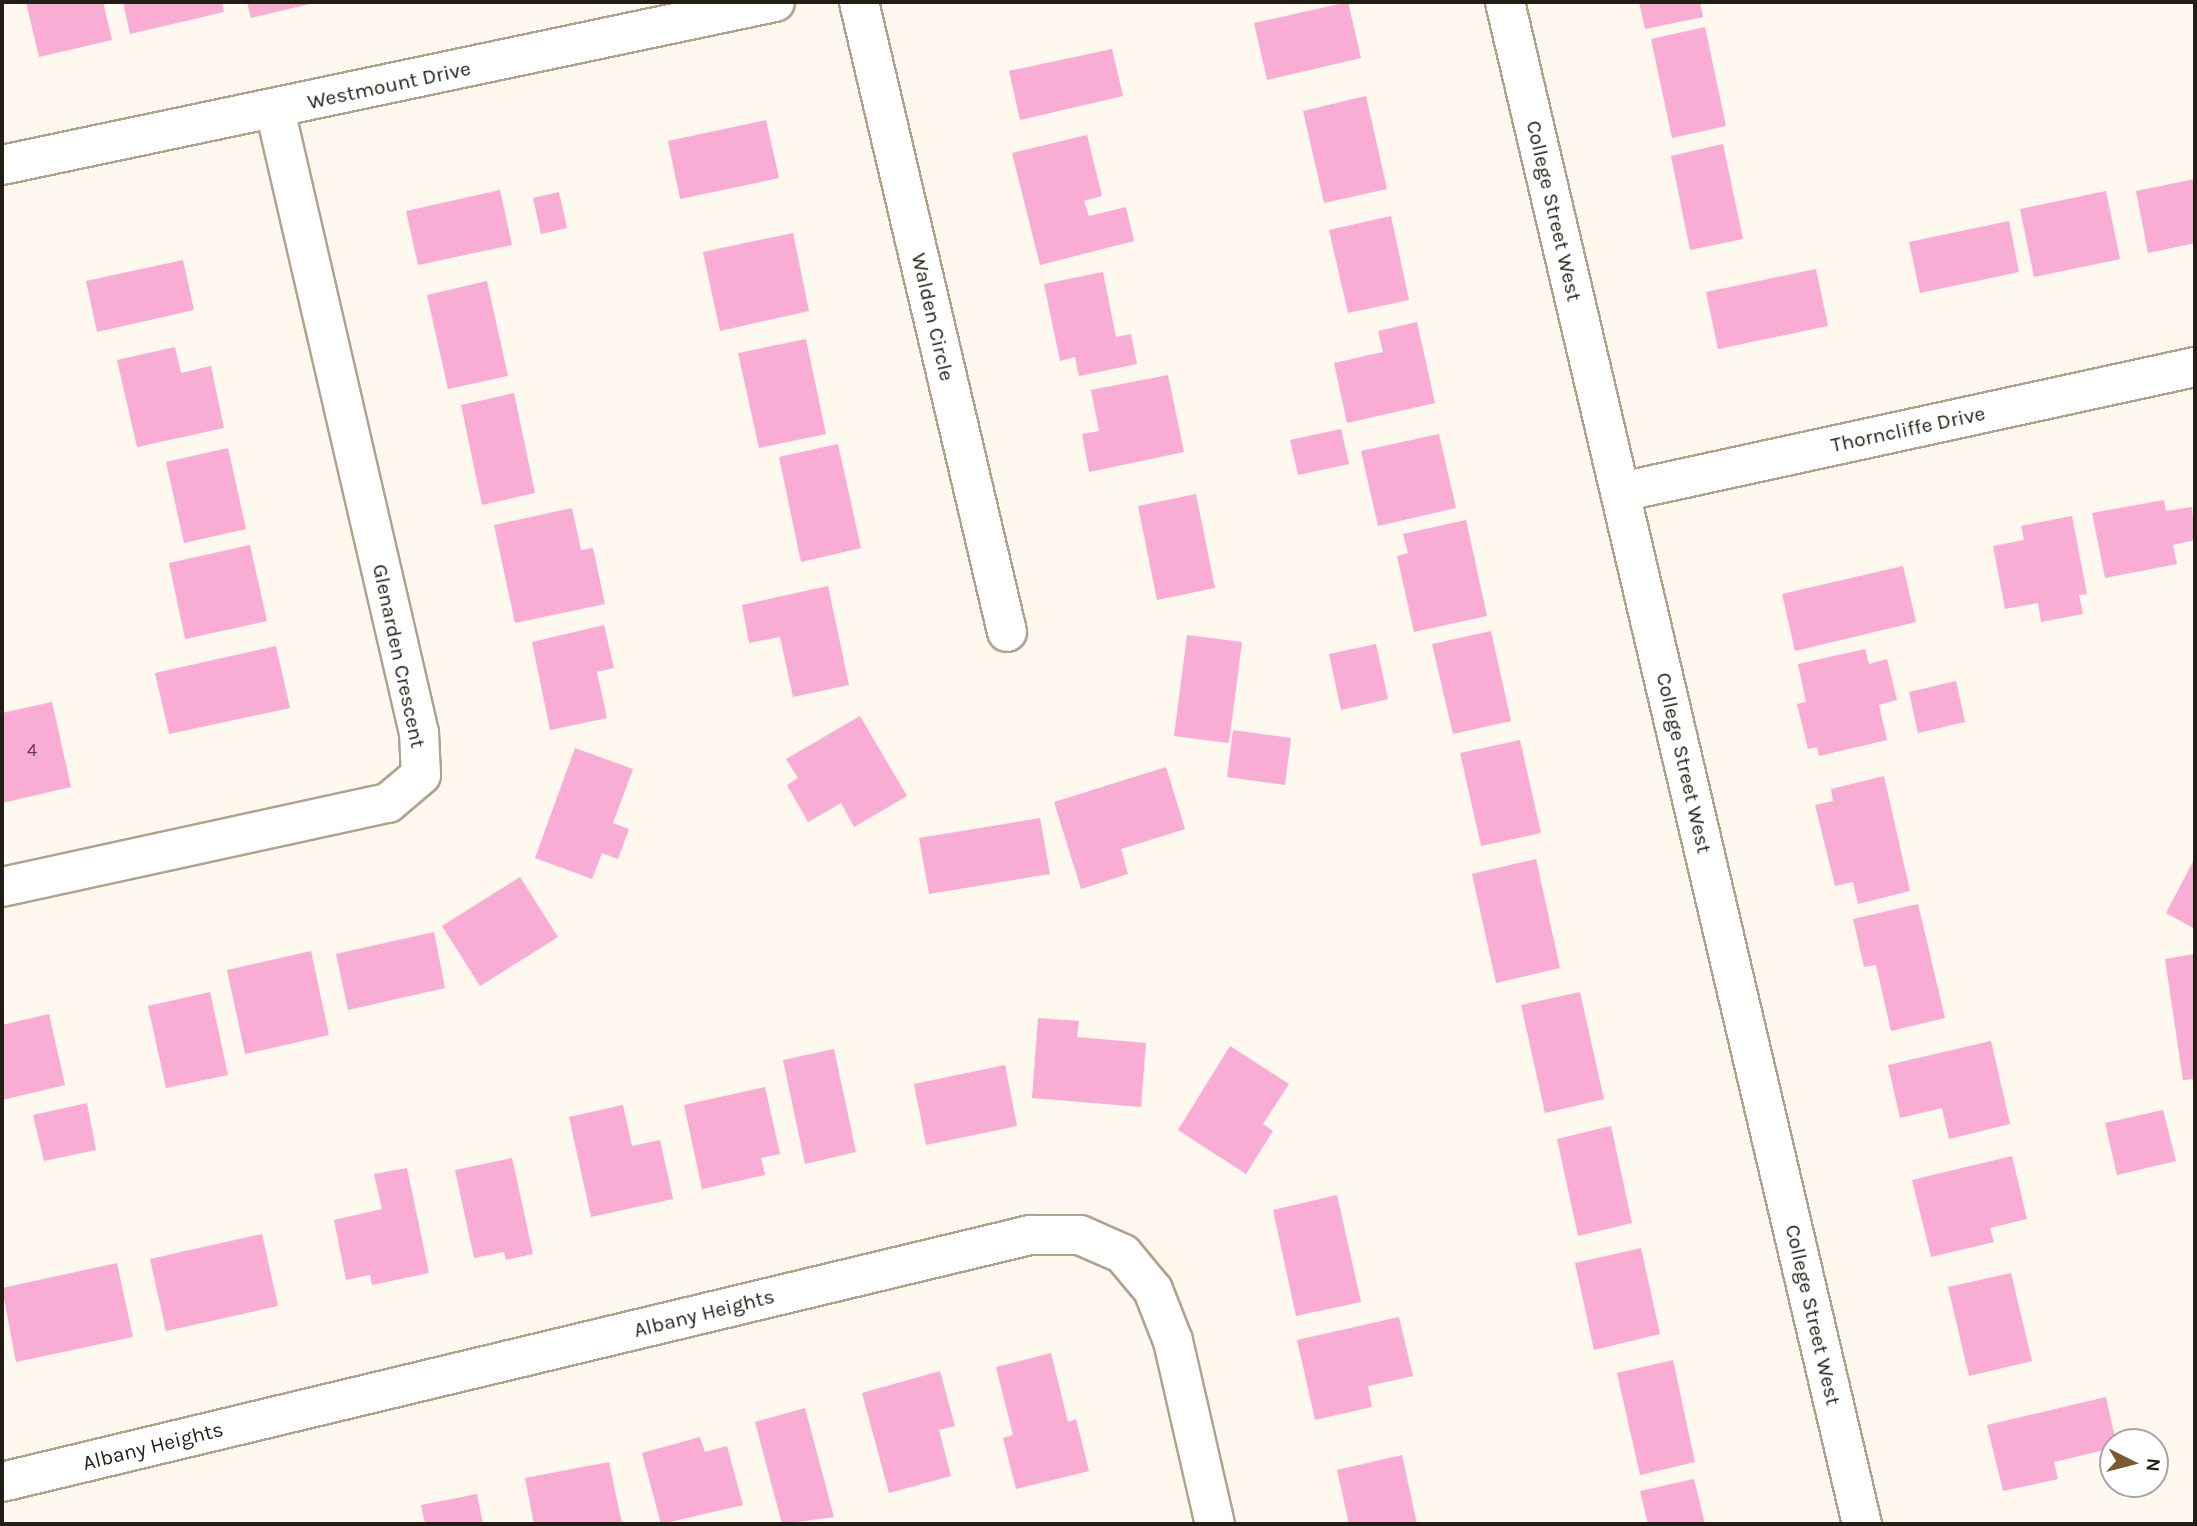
<!DOCTYPE html>
<style>
body{margin:0}
#map{position:relative;width:2197px;height:1526px;overflow:hidden;background:#fef8ee;font-family:Karla,sans-serif}
div>[style]{position:absolute}
.building>*{inset:0;background:#faadd4}
.roads{filter:drop-shadow(2px 0 #b0a28b) drop-shadow(-2px 0 #b0a28b) drop-shadow(0 2px #b0a28b) drop-shadow(0 -2px #b0a28b)}
.minor>*{height:38px;margin:-19px;padding:0 19px;transform-origin:19px;border-radius:19px;background:#fff}
.tertiary>*{height:38px;margin:-19px;padding:0 19px;transform-origin:19px;border-radius:19px;background:#fff}
span{translate:-50% -50%;white-space:nowrap;text-align:center;line-height:1.15;-webkit-text-stroke:5px #fff;paint-order:stroke}
.number-label{font-size:18px;color:#594245}
.number-label span{-webkit-text-stroke-width:0}
.street-label{font-size:21px;color:#231e15}
.frame{position:absolute;inset:0;border:4px solid #231e15;pointer-events:none}
.north{position:absolute;left:2099px;top:1428px;width:70px;height:70px;box-sizing:border-box;background:#fff;border:2px solid #a7a5a1;border-radius:50%;rotate:96deg;font-size:19px;font-weight:700;line-height:28px;text-align:center;color:#231e15}
.north::after{content:'';display:block;margin:auto;width:24px;height:32px;background:#795b2f;clip-path:polygon(50% 0,100% 100%,50% 72%,0 100%)}
</style>
<div id="map">
<div class="building">
<div style="clip-path:polygon(26px 2px,103px 2px,112px 40px,39px 57px)"></div>
<div style="clip-path:polygon(123px 2px,222px 2px,224px 12px,130px 34px)"></div>
<div style="clip-path:polygon(247px 2px,314px 2px,314px 3px,251px 18px)"></div>
<div style="clip-path:polygon(1348px 2px,1361px 58px,1267px 80px,1254px 23px)"></div>
<div style="clip-path:polygon(1639px 2px,1700px 2px,1703px 17px,1645px 29px)"></div>
<div style="clip-path:polygon(1705px 27px,1726px 126px,1672px 138px,1651px 39px)"></div>
<div style="clip-path:polygon(1112px 49px,1123px 96px,1020px 120px,1009px 71px)"></div>
<div style="clip-path:polygon(1366px 96px,1387px 189px,1324px 203px,1303px 111px)"></div>
<div style="clip-path:polygon(766px 120px,779px 178px,680px 199px,668px 141px)"></div>
<div style="clip-path:polygon(1087px 135px,1102px 196px,1084px 201px,1089px 216px,1126px 207px,1134px 241px,1040px 265px,1012px 153px)"></div>
<div style="clip-path:polygon(1723px 144px,1743px 239px,1690px 250px,1671px 156px)"></div>
<div style="clip-path:polygon(2195px 179px,2195px 243px,2148px 253px,2136px 191px)"></div>
<div style="clip-path:polygon(500px 190px,512px 245px,418px 265px,406px 211px)"></div>
<div style="clip-path:polygon(2106px 191px,2120px 259px,2034px 277px,2020px 209px)"></div>
<div style="clip-path:polygon(559px 192px,567px 228px,541px 234px,533px 198px)"></div>
<div style="clip-path:polygon(1391px 216px,1409px 300px,1348px 313px,1329px 230px)"></div>
<div style="clip-path:polygon(2009px 221px,2019px 272px,1920px 293px,1909px 242px)"></div>
<div style="clip-path:polygon(793px 233px,809px 311px,720px 331px,703px 252px)"></div>
<div style="clip-path:polygon(183px 260px,194px 310px,97px 332px,86px 281px)"></div>
<div style="clip-path:polygon(1816px 269px,1828px 326px,1718px 349px,1706px 292px)"></div>
<div style="clip-path:polygon(1103px 272px,1116px 337px,1131px 334px,1137px 364px,1079px 376px,1075px 357px,1060px 361px,1044px 284px)"></div>
<div style="clip-path:polygon(487px 281px,508px 376px,448px 389px,427px 295px)"></div>
<div style="clip-path:polygon(1417px 322px,1435px 403px,1347px 423px,1334px 363px,1383px 352px,1378px 331px)"></div>
<div style="clip-path:polygon(806px 339px,826px 434px,759px 448px,738px 353px)"></div>
<div style="clip-path:polygon(175px 347px,181px 373px,211px 366px,224px 428px,137px 447px,117px 360px)"></div>
<div style="clip-path:polygon(1168px 375px,1184px 452px,1089px 472px,1082px 434px,1099px 431px,1091px 390px)"></div>
<div style="clip-path:polygon(514px 393px,535px 493px,482px 505px,461px 405px)"></div>
<div style="clip-path:polygon(1341px 429px,1349px 464px,1298px 475px,1290px 440px)"></div>
<div style="clip-path:polygon(1439px 434px,1456px 508px,1378px 526px,1361px 451px)"></div>
<div style="clip-path:polygon(838px 444px,861px 548px,801px 562px,779px 457px)"></div>
<div style="clip-path:polygon(228px 448px,246px 529px,184px 543px,166px 462px)"></div>
<div style="clip-path:polygon(1196px 494px,1215px 588px,1157px 600px,1138px 506px)"></div>
<div style="clip-path:polygon(2164px 500px,2166px 511px,2192px 507px,2195px 540px,2173px 545px,2177px 564px,2105px 578px,2092px 513px)"></div>
<div style="clip-path:polygon(572px 508px,581px 550px,593px 548px,605px 604px,515px 623px,494px 525px)"></div>
<div style="clip-path:polygon(2072px 516px,2087px 594px,2079px 595px,2083px 614px,2041px 622px,2038px 603px,2005px 609px,1993px 546px,2024px 540px,2021px 526px)"></div>
<div style="clip-path:polygon(1466px 520px,1487px 616px,1414px 632px,1397px 556px,1408px 553px,1403px 534px)"></div>
<div style="clip-path:polygon(250px 545px,267px 621px,185px 639px,169px 563px)"></div>
<div style="clip-path:polygon(1903px 566px,1916px 622px,1795px 651px,1782px 594px)"></div>
<div style="clip-path:polygon(828px 586px,849px 685px,793px 697px,780px 637px,749px 643px,742px 605px)"></div>
<div style="clip-path:polygon(604px 625px,614px 668px,597px 672px,607px 718px,550px 730px,532px 642px)"></div>
<div style="clip-path:polygon(1491px 631px,1511px 721px,1453px 734px,1432px 644px)"></div>
<div style="clip-path:polygon(1187px 635px,1242px 642px,1229px 743px,1174px 736px)"></div>
<div style="clip-path:polygon(1376px 644px,1388px 699px,1341px 710px,1329px 654px)"></div>
<div style="clip-path:polygon(276px 646px,290px 708px,169px 734px,155px 673px)"></div>
<div style="clip-path:polygon(1865px 649px,1869px 664px,1887px 659px,1897px 700px,1879px 705px,1887px 740px,1819px 756px,1817px 747px,1808px 749px,1797px 704px,1806px 702px,1798px 664px)"></div>
<div style="clip-path:polygon(1956px 681px,1965px 722px,1918px 733px,1909px 692px)"></div>
<div style="clip-path:polygon(52px 702px,71px 787px,2px 803px,2px 713px)"></div>
<div style="clip-path:polygon(860px 716px,907px 796px,854px 827px,841px 803px,808px 822px,787px 785px,798px 778px,786px 759px)"></div>
<div style="clip-path:polygon(1233px 730px,1291px 738px,1285px 785px,1227px 777px)"></div>
<div style="clip-path:polygon(1520px 740px,1541px 833px,1481px 846px,1460px 753px)"></div>
<div style="clip-path:polygon(575px 748px,633px 769px,613px 823px,629px 829px,618px 859px,602px 853px,592px 879px,535px 858px)"></div>
<div style="clip-path:polygon(1166px 767px,1185px 829px,1121px 849px,1128px 874px,1081px 889px,1054px 802px)"></div>
<div style="clip-path:polygon(1884px 776px,1910px 891px,1858px 904px,1853px 882px,1835px 886px,1815px 805px,1833px 801px,1831px 789px)"></div>
<div style="clip-path:polygon(1040px 818px,1050px 874px,929px 894px,919px 838px)"></div>
<div style="clip-path:polygon(2195px 858px,2195px 929px,2166px 913px)"></div>
<div style="clip-path:polygon(1536px 859px,1560px 968px,1496px 983px,1472px 874px)"></div>
<div style="clip-path:polygon(520px 877px,558px 937px,480px 986px,442px 926px)"></div>
<div style="clip-path:polygon(1918px 904px,1945px 1018px,1891px 1031px,1876px 965px,1864px 967px,1853px 919px)"></div>
<div style="clip-path:polygon(434px 932px,445px 988px,348px 1010px,336px 954px)"></div>
<div style="clip-path:polygon(311px 951px,329px 1035px,245px 1054px,227px 970px)"></div>
<div style="clip-path:polygon(2195px 954px,2195px 1079px,2183px 1080px,2165px 959px)"></div>
<div style="clip-path:polygon(210px 992px,228px 1075px,166px 1088px,148px 1006px)"></div>
<div style="clip-path:polygon(1580px 992px,1604px 1099px,1545px 1113px,1521px 1005px)"></div>
<div style="clip-path:polygon(49px 1014px,65px 1085px,2px 1100px,2px 1025px)"></div>
<div style="clip-path:polygon(1038px 1018px,1079px 1021px,1077px 1037px,1146px 1043px,1141px 1107px,1032px 1098px)"></div>
<div style="clip-path:polygon(1991px 1041px,2010px 1124px,1949px 1139px,1942px 1108px,1900px 1118px,1888px 1065px)"></div>
<div style="clip-path:polygon(1230px 1046px,1289px 1084px,1263px 1124px,1273px 1131px,1246px 1174px,1178px 1130px)"></div>
<div style="clip-path:polygon(834px 1049px,856px 1152px,805px 1164px,783px 1060px)"></div>
<div style="clip-path:polygon(1005px 1065px,1017px 1126px,926px 1145px,914px 1084px)"></div>
<div style="clip-path:polygon(765px 1087px,780px 1154px,761px 1158px,765px 1175px,702px 1189px,684px 1105px)"></div>
<div style="clip-path:polygon(87px 1103px,96px 1150px,44px 1161px,33px 1115px)"></div>
<div style="clip-path:polygon(623px 1105px,632px 1146px,660px 1140px,673px 1199px,591px 1217px,569px 1117px)"></div>
<div style="clip-path:polygon(2163px 1110px,2176px 1161px,2117px 1175px,2105px 1123px)"></div>
<div style="clip-path:polygon(1611px 1126px,1632px 1223px,1578px 1236px,1557px 1139px)"></div>
<div style="clip-path:polygon(2012px 1156px,2027px 1219px,1990px 1228px,1994px 1242px,1931px 1257px,1912px 1180px)"></div>
<div style="clip-path:polygon(512px 1158px,533px 1254px,506px 1260px,504px 1252px,474px 1258px,455px 1170px)"></div>
<div style="clip-path:polygon(407px 1168px,429px 1273px,372px 1285px,370px 1275px,346px 1280px,334px 1220px,382px 1209px,374px 1174px)"></div>
<div style="clip-path:polygon(1337px 1195px,1361px 1302px,1296px 1316px,1273px 1210px)"></div>
<div style="clip-path:polygon(262px 1234px,278px 1306px,166px 1331px,150px 1259px)"></div>
<div style="clip-path:polygon(1641px 1248px,1660px 1334px,1594px 1350px,1575px 1263px)"></div>
<div style="clip-path:polygon(117px 1263px,133px 1337px,16px 1362px,2px 1288px)"></div>
<div style="clip-path:polygon(2011px 1273px,2032px 1361px,1969px 1376px,1948px 1287px)"></div>
<div style="clip-path:polygon(1399px 1317px,1413px 1376px,1368px 1386px,1372px 1407px,1315px 1420px,1297px 1340px)"></div>
<div style="clip-path:polygon(1051px 1353px,1068px 1422px,1076px 1419px,1089px 1471px,1016px 1489px,1003px 1438px,1013px 1435px,996px 1367px)"></div>
<div style="clip-path:polygon(1673px 1360px,1695px 1462px,1640px 1475px,1617px 1373px)"></div>
<div style="clip-path:polygon(940px 1371px,955px 1426px,939px 1430px,951px 1476px,889px 1493px,862px 1393px)"></div>
<div style="clip-path:polygon(2106px 1397px,2116px 1442px,2113px 1448px,2054px 1462px,2058px 1479px,2003px 1491px,1987px 1425px)"></div>
<div style="clip-path:polygon(805px 1408px,834px 1517px,782px 1524px,755px 1422px)"></div>
<div style="clip-path:polygon(700px 1437px,705px 1452px,727px 1446px,743px 1505px,661px 1524px,642px 1453px)"></div>
<div style="clip-path:polygon(1402px 1455px,1417px 1524px,1349px 1524px,1337px 1470px)"></div>
<div style="clip-path:polygon(609px 1462px,622px 1524px,534px 1524px,525px 1478px)"></div>
<div style="clip-path:polygon(1694px 1479px,1705px 1524px,1648px 1524px,1640px 1491px)"></div>
<div style="clip-path:polygon(477px 1494px,483px 1524px,425px 1524px,421px 1505px)"></div>
</div>
<div class="roads">
<div class="minor">
<div style="left:859px;top:2px;width:647px;rotate:76.78deg"></div>
<div style="left:2px;top:165px;width:790px;rotate:-11.91deg"></div>
<div style="left:1621px;top:492px;width:587px;rotate:-12.29deg"></div>
<div style="left:2px;top:887px;width:395px;rotate:-12.3deg"></div>
<div style="left:388px;top:803px;width:43px;rotate:-40.3deg"></div>
<div style="left:421px;top:775px;width:42px;rotate:-92.7deg"></div>
<div style="left:419px;top:733px;width:639px;rotate:-103.01deg"></div>
<div style="left:2px;top:1482px;width:1057px;rotate:-13.51deg"></div>
<div style="left:1030px;top:1235px;width:50px"></div>
<div style="left:1080px;top:1235px;width:47px;rotate:23.8deg"></div>
<div style="left:1123px;top:1254px;width:47px;rotate:50.2deg"></div>
<div style="left:1153px;top:1290px;width:55px;rotate:68.6deg"></div>
<div style="left:1173px;top:1341px;width:188px;rotate:77.1deg"></div>
</div>
<div class="tertiary">
<div style="left:1505px;top:2px;width:1563px;rotate:76.8deg"></div>
</div>
</div>
<div class="number-label">
<span style="left:32px;top:750px">4</span>
</div>
<div class="street-label">
<span style="left:389px;top:85px;rotate:-12deg">Westmount Drive</span>
<span style="left:1554px;top:211px;rotate:77deg">College Street West</span>
<span style="left:933px;top:317px;rotate:77deg">Walden Circle</span>
<span style="left:1908px;top:429px;rotate:-12deg">Thorncliffe Drive</span>
<span style="left:399px;top:656px;rotate:78deg">Glenarden Crescent</span>
<span style="left:1684px;top:763px;rotate:77deg">College Street West</span>
<span style="left:704px;top:1313px;rotate:-14deg">Albany Heights</span>
<span style="left:1813px;top:1315px;rotate:77deg">College Street West</span>
<span style="left:153px;top:1446px;rotate:-14deg">Albany Heights</span>
</div>
<div class="frame"></div>
<div class="north">N</div>
</div>
